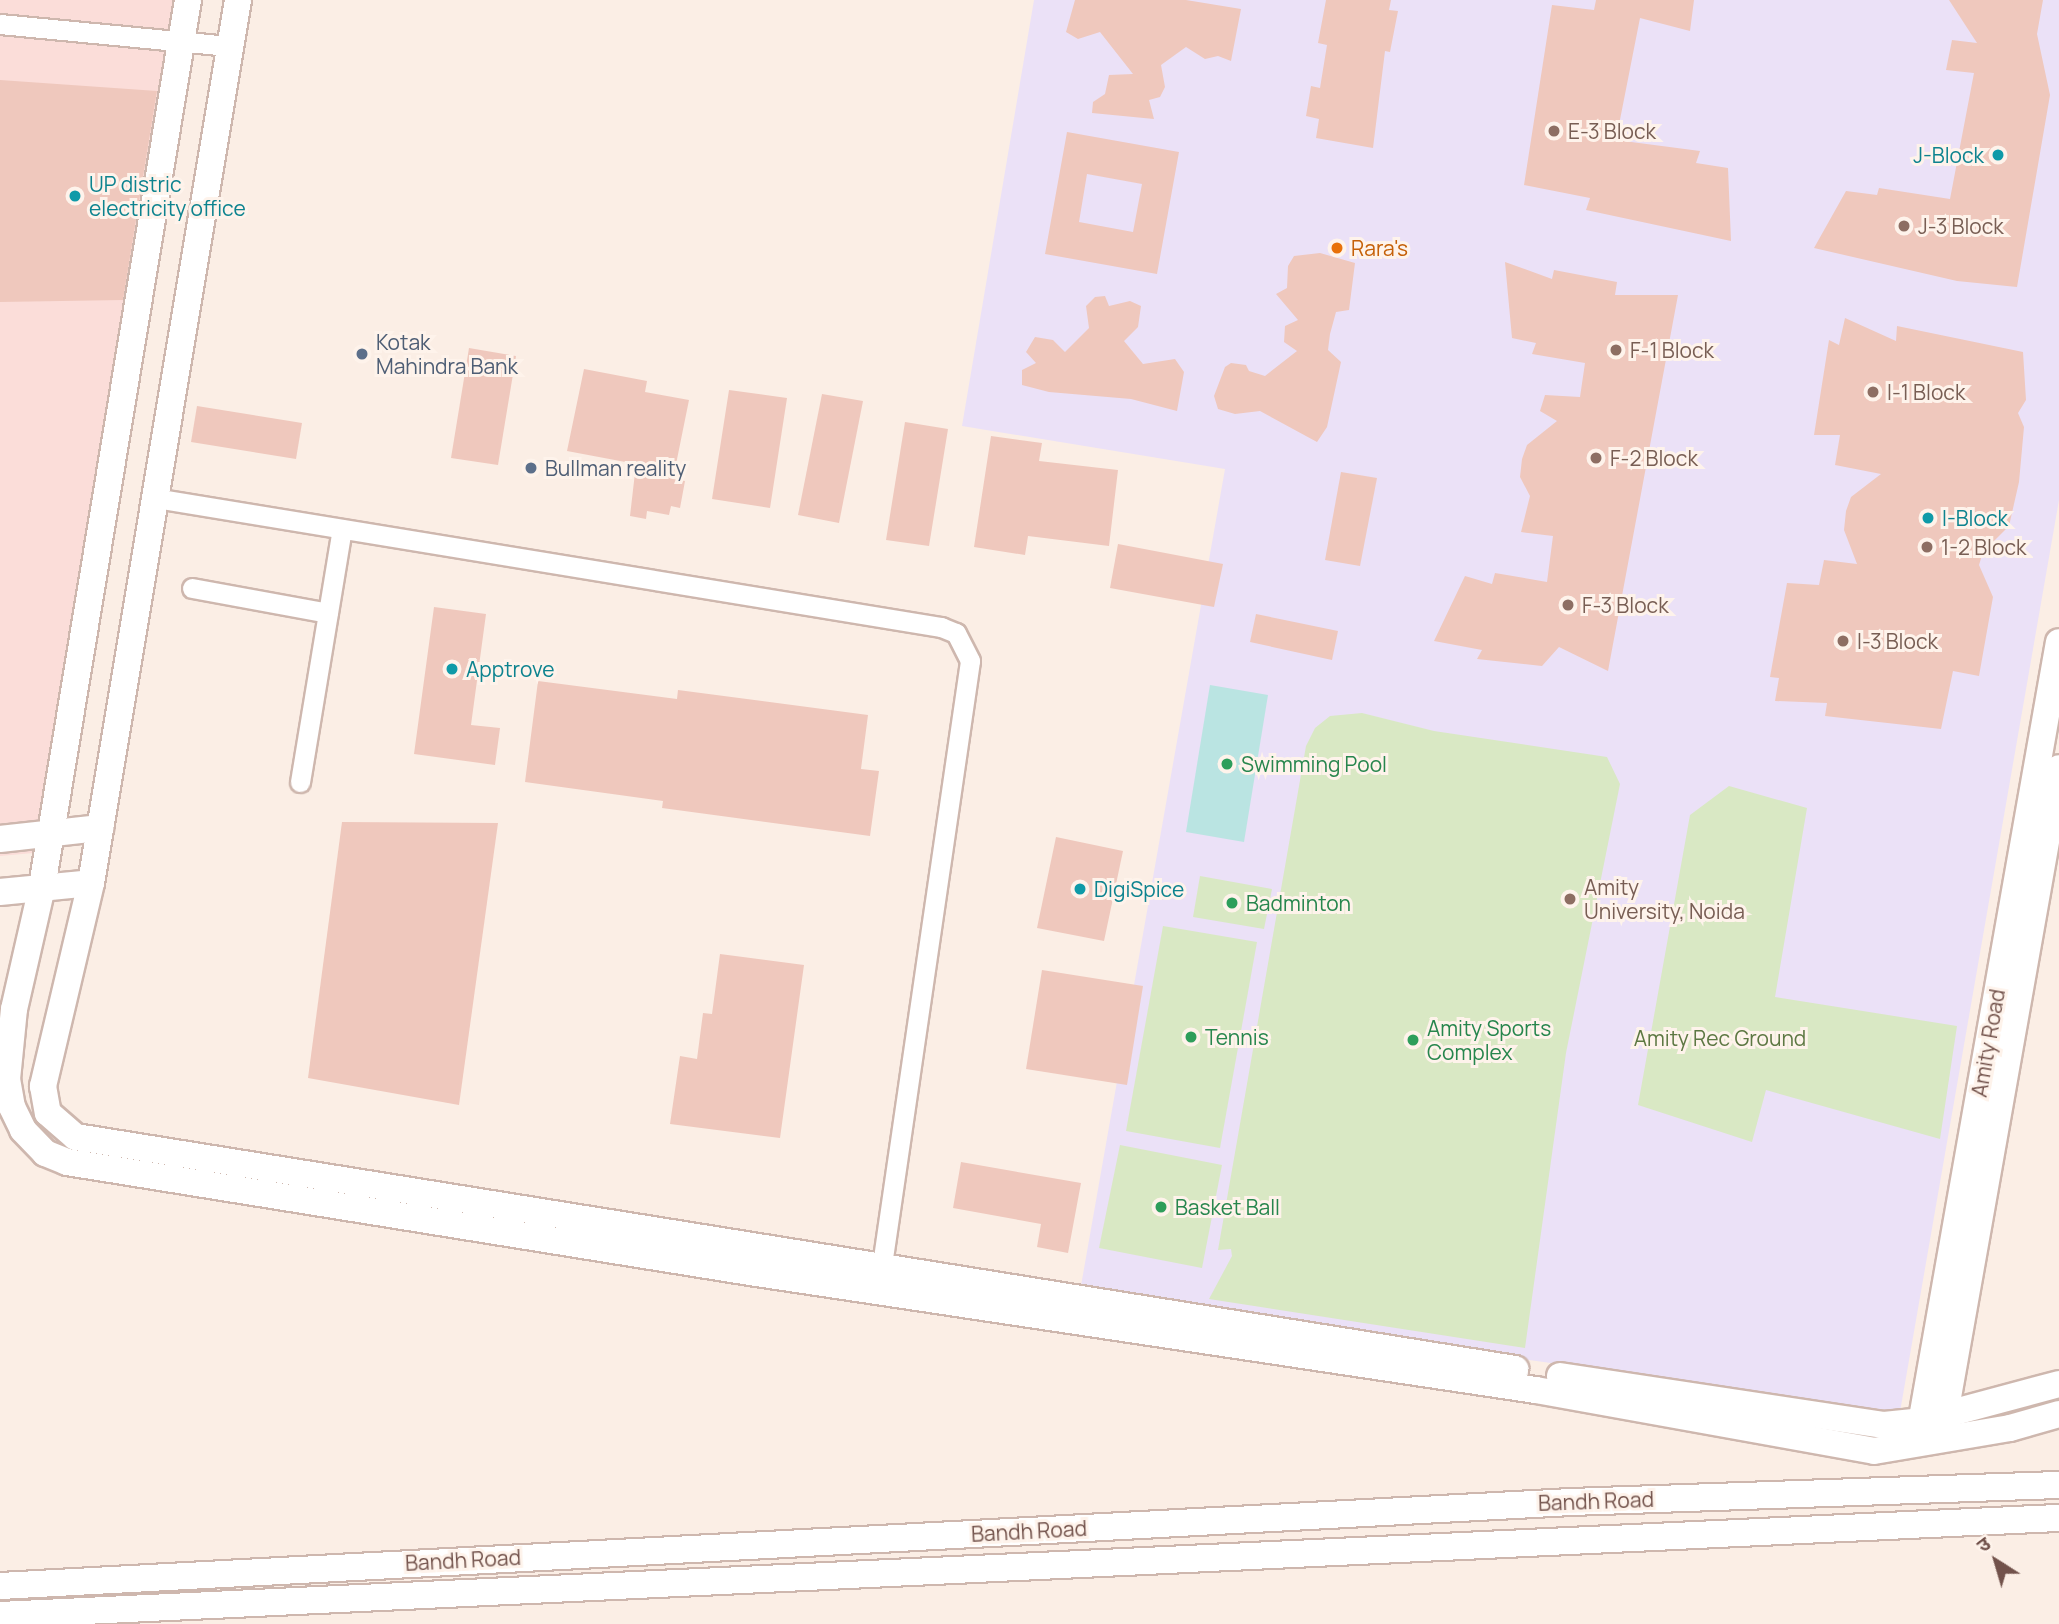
<!DOCTYPE html>
<meta charset="utf-8">
<style>
body{margin:0}
#map{position:relative;width:2059px;height:1624px;overflow:hidden;background:#fbeee5;font-family:Manrope,"Noto Sans Devanagari",sans-serif}
div>[style]{position:absolute}
.commercial>*{inset:0;background:#fbddd9}
.education>*{inset:0;background:#ebe1f7}
.green>*{inset:0;background:#d9e8c4}
.water>*{inset:0;background:#bae4e2}
.building>*{inset:0;background:#efc8bd}
.roads{filter:drop-shadow(2px 0 #ceb7ae) drop-shadow(-2px 0 #ceb7ae) drop-shadow(0 2px #ceb7ae) drop-shadow(0 -2px #ceb7ae)}
.street>*{height:19px;margin:-9.5px;padding:0 9.5px;transform-origin:9.5px;border-radius:9.5px;background:#fff}
.secondary>*{height:26px;margin:-13px;padding:0 13px;transform-origin:13px;border-radius:13px;background:#fff}
.dots>*{width:19px;height:19px;translate:-50% -50%;box-sizing:border-box;border:4px solid #fef3eb;border-radius:50%}
span{translate:-50% -50%;white-space:nowrap;text-align:center;line-height:1.15;-webkit-text-stroke:6px #fef3eb;paint-order:stroke}
.education-label{font-size:21px;color:#785e54}
.left{translate:0 -50%;text-align:left}
.culture-label{font-size:21px;color:#0d838f}
.right{translate:-100% -50%;text-align:right}
.food-label{font-size:21px;color:#c56008}
.service-label{font-size:21px;color:#4e5e75}
.leisure-label{font-size:21px;color:#27864d}
.park-label{font-size:21px;color:#5d7843}
.street-label{font-size:21px;color:#72524b}
.north{position:absolute;left:1961px;top:1526px;width:70px;height:70px;-webkit-text-stroke:5px #fef3eb;paint-order:stroke;rotate:323deg;font-size:19px;font-weight:700;line-height:28px;text-align:center;color:#72524b}
.north::after{content:'';display:block;margin:auto;width:24px;height:32px;background:#72524b;clip-path:polygon(50% 0,100% 100%,50% 72%,0 100%)}
</style>
<div id="map">
<div class="commercial">
<div style="clip-path:polygon(0 0,194px 0,55px 851px,0 856px)"></div>
</div>
<div class="education">
<div style="clip-path:polygon(1034px 0,2059px 0,2059px 500px,1900px 1412px,1079px 1297px,1225px 469px,962px 426px)"></div>
</div>
<div class="green">
<div style="clip-path:polygon(1362px 713px,1434px 731px,1607px 757px,1620px 784px,1566px 1053px,1525px 1348px,1209px 1299px,1232px 1256px,1231px 1249px,1218px 1250px,1306px 746px,1315px 728px,1330px 716px)"></div>
<div style="clip-path:polygon(1729px 786px,1807px 808px,1775px 997px,1957px 1026px,1940px 1139px,1766px 1090px,1752px 1142px,1638px 1105px,1690px 815px)"></div>
<div style="clip-path:polygon(1200px 876px,1272px 889px,1264px 929px,1193px 917px)"></div>
<div style="clip-path:polygon(1163px 926px,1257px 942px,1220px 1148px,1126px 1131px)"></div>
<div style="clip-path:polygon(1120px 1145px,1222px 1165px,1202px 1268px,1099px 1248px)"></div>
</div>
<div class="water">
<div style="clip-path:polygon(1210px 685px,1268px 695px,1244px 842px,1186px 832px)"></div>
</div>
<div class="building">
<div style="clip-path:polygon(1075px 0,1186px 0,1241px 9px,1231px 61px,1218px 56px,1205px 59px,1186px 47px,1161px 65px,1165px 87px,1160px 97px,1149px 100px,1154px 119px,1092px 113px,1093px 102px,1105px 94px,1109px 75px,1133px 74px,1100px 32px,1078px 39px,1066px 32px)"></div>
<div style="clip-path:polygon(1326px 0,1391px 0,1389px 10px,1398px 11px,1390px 52px,1385px 51px,1373px 148px,1316px 138px,1319px 119px,1306px 116px,1311px 86px,1320px 88px,1327px 45px,1318px 43px)"></div>
<div style="clip-path:polygon(1596px 0,1694px 0,1690px 31px,1640px 18px,1616px 140px,1700px 151px,1696px 163px,1728px 168px,1731px 241px,1586px 210px,1590px 198px,1524px 185px,1552px 5px,1594px 10px)"></div>
<div style="clip-path:polygon(1949px 0,2043px 0,2037px 34px,2050px 95px,2017px 287px,1957px 281px,1814px 248px,1846px 191px,1877px 195px,1879px 188px,1950px 199px,1974px 73px,1946px 70px,1952px 40px,1977px 43px)"></div>
<div style="clip-path:polygon(0 80px,157px 91px,123px 300px,0 302px)"></div>
<div style="clip-path:polygon(evenodd,1067px 132px,1179px 152px,1157px 274px,1045px 254px,1067px 132px,1087px 174px,1142px 184px,1133px 232px,1079px 222px,1087px 174px)"></div>
<div style="clip-path:polygon(1320px 253px,1355px 263px,1349px 310px,1336px 312px,1330px 334px,1328px 350px,1341px 362px,1327px 427px,1317px 442px,1260px 411px,1235px 414px,1218px 409px,1214px 396px,1225px 367px,1231px 363px,1246px 365px,1249px 371px,1265px 376px,1297px 351px,1284px 342px,1285px 326px,1298px 320px,1276px 294px,1287px 288px,1288px 266px,1294px 256px)"></div>
<div style="clip-path:polygon(1505px 262px,1552px 279px,1554px 270px,1617px 282px,1615px 295px,1678px 295px,1608px 671px,1559px 647px,1542px 666px,1477px 659px,1482px 650px,1434px 641px,1465px 576px,1492px 584px,1495px 573px,1547px 582px,1553px 536px,1521px 532px,1530px 496px,1520px 477px,1522px 459px,1527px 445px,1557px 421px,1540px 411px,1545px 395px,1580px 397px,1585px 363px,1532px 354px,1536px 343px,1512px 338px)"></div>
<div style="clip-path:polygon(1105px 296px,1109px 306px,1130px 301px,1141px 306px,1138px 327px,1124px 341px,1143px 364px,1175px 359px,1184px 372px,1177px 411px,1131px 399px,1049px 392px,1022px 385px,1022px 370px,1036px 363px,1026px 352px,1035px 337px,1053px 340px,1065px 352px,1089px 328px,1086px 306px,1095px 297px)"></div>
<div style="clip-path:polygon(1845px 318px,1896px 341px,1897px 326px,2023px 352px,2026px 400px,2018px 413px,2024px 427px,2019px 482px,2009px 526px,1983px 552px,1979px 565px,1993px 597px,1979px 676px,1953px 671px,1941px 729px,1825px 716px,1827px 703px,1775px 701px,1779px 678px,1770px 677px,1787px 583px,1819px 585px,1824px 560px,1857px 564px,1844px 530px,1846px 511px,1851px 497px,1881px 474px,1835px 465px,1840px 435px,1814px 435px,1829px 340px,1839px 345px)"></div>
<div style="clip-path:polygon(469px 348px,516px 356px,498px 465px,451px 458px)"></div>
<div style="clip-path:polygon(584px 369px,647px 381px,645px 392px,689px 400px,673px 479px,685px 481px,680px 508px,671px 506px,669px 515px,647px 511px,646px 519px,630px 516px,636px 464px,567px 451px)"></div>
<div style="clip-path:polygon(729px 390px,787px 398px,770px 508px,712px 499px)"></div>
<div style="clip-path:polygon(822px 394px,863px 401px,839px 523px,798px 515px)"></div>
<div style="clip-path:polygon(197px 406px,302px 423px,296px 459px,191px 442px)"></div>
<div style="clip-path:polygon(905px 422px,948px 429px,929px 546px,886px 540px)"></div>
<div style="clip-path:polygon(991px 436px,1042px 443px,1039px 461px,1118px 470px,1109px 546px,1028px 536px,1025px 555px,974px 547px)"></div>
<div style="clip-path:polygon(1341px 472px,1377px 478px,1360px 566px,1325px 560px)"></div>
<div style="clip-path:polygon(1118px 544px,1223px 564px,1214px 607px,1110px 588px)"></div>
<div style="clip-path:polygon(434px 607px,486px 614px,471px 725px,500px 728px,495px 765px,414px 754px)"></div>
<div style="clip-path:polygon(1256px 614px,1338px 631px,1332px 660px,1250px 642px)"></div>
<div style="clip-path:polygon(538px 681px,677px 699px,678px 690px,868px 715px,861px 769px,879px 771px,870px 836px,662px 808px,663px 801px,525px 782px)"></div>
<div style="clip-path:polygon(342px 822px,498px 823px,459px 1105px,308px 1078px)"></div>
<div style="clip-path:polygon(1056px 837px,1123px 851px,1104px 941px,1037px 928px)"></div>
<div style="clip-path:polygon(720px 954px,804px 965px,780px 1138px,670px 1124px,680px 1056px,697px 1059px,703px 1013px,712px 1014px)"></div>
<div style="clip-path:polygon(1042px 970px,1143px 986px,1127px 1085px,1026px 1069px)"></div>
<div style="clip-path:polygon(961px 1162px,1081px 1183px,1068px 1253px,1037px 1247px,1041px 1224px,953px 1208px)"></div>
</div>
<div class="roads">
<div class="street">
<div style="left:0;top:24px;width:230px;rotate:5.5deg"></div>
<div style="left:155px;top:498px;width:797px;rotate:9.32deg"></div>
<div style="left:941px;top:627px;width:16px;rotate:22deg"></div>
<div style="left:956px;top:633px;width:31px;rotate:63deg"></div>
<div style="left:970px;top:661px;width:625px;rotate:98.29deg"></div>
<div style="left:192px;top:588px;width:138px;rotate:10.4deg"></div>
<div style="left:300px;top:782px;width:256px;rotate:-80.6deg"></div>
</div>
<div class="secondary">
<div style="left:188px;top:0;width:899px;rotate:99.35deg"></div>
<div style="left:42px;top:887px;width:125px;rotate:102.9deg"></div>
<div style="left:14px;top:1009px;width:70px;rotate:95.7deg"></div>
<div style="left:7px;top:1079px;width:28px;rotate:80deg"></div>
<div style="left:12px;top:1107px;width:25px;rotate:64deg"></div>
<div style="left:23px;top:1130px;width:32px;rotate:46deg"></div>
<div style="left:45px;top:1153px;width:24px;rotate:22deg"></div>
<div style="left:67px;top:1162px;width:692px;rotate:9.15deg"></div>
<div style="left:750px;top:1272px;width:795px;rotate:8.54deg"></div>
<div style="left:1536px;top:1390px;width:343px;rotate:10.2deg"></div>
<div style="left:1874px;top:1451px;width:138px;rotate:-9.6deg"></div>
<div style="left:2010px;top:1428px;width:51px;rotate:-15.9deg"></div>
<div style="left:238px;top:0;width:895px;rotate:99.45deg"></div>
<div style="left:91px;top:883px;width:209px;rotate:103.3deg"></div>
<div style="left:43px;top:1086px;width:27px;rotate:80deg"></div>
<div style="left:48px;top:1113px;width:37px;rotate:41deg"></div>
<div style="left:76px;top:1137px;width:1458px;rotate:9.16deg"></div>
<div style="left:0;top:839px;width:101px;rotate:-6.3deg"></div>
<div style="left:0;top:892px;width:91px;rotate:-5.6deg"></div>
<div style="left:1560px;top:1376px;width:328px;rotate:8.6deg"></div>
<div style="left:1884px;top:1425px;width:37px;rotate:-6deg"></div>
<div style="left:1921px;top:1421px;width:143px;rotate:-15deg"></div>
<div style="left:1942px;top:1431px;width:673px;rotate:-79.99deg"></div>
<div style="left:1919px;top:1435px;width:805px;rotate:-79.99deg"></div>
<div style="left:0;top:1586px;width:1573px;rotate:-3.06deg"></div>
<div style="left:1571px;top:1502px;width:488px;rotate:-2deg"></div>
<div style="left:0;top:1615px;width:2061px;rotate:-2.7deg"></div>
</div>
</div>
<div class="dots">
<div style="left:1554px;top:131px;background:#8d6e63"></div>
<div style="left:1998px;top:155px;background:#0f9aa8"></div>
<div style="left:75px;top:196px;background:#0f9aa8"></div>
<div style="left:1904px;top:226px;background:#8d6e63"></div>
<div style="left:1337px;top:248px;background:#e8710a"></div>
<div style="left:1616px;top:350px;background:#8d6e63"></div>
<div style="left:362px;top:354px;background:#5c6f8a"></div>
<div style="left:1873px;top:392px;background:#8d6e63"></div>
<div style="left:1596px;top:458px;background:#8d6e63"></div>
<div style="left:531px;top:468px;background:#5c6f8a"></div>
<div style="left:1928px;top:518px;background:#0f9aa8"></div>
<div style="left:1927px;top:547px;background:#8d6e63"></div>
<div style="left:1568px;top:605px;background:#8d6e63"></div>
<div style="left:1843px;top:641px;background:#8d6e63"></div>
<div style="left:452px;top:669px;background:#0f9aa8"></div>
<div style="left:1227px;top:764px;background:#2e9e5b"></div>
<div style="left:1080px;top:889px;background:#0f9aa8"></div>
<div style="left:1570px;top:899px;background:#8d6e63"></div>
<div style="left:1232px;top:903px;background:#2e9e5b"></div>
<div style="left:1191px;top:1037px;background:#2e9e5b"></div>
<div style="left:1413px;top:1040px;background:#2e9e5b"></div>
<div style="left:1161px;top:1207px;background:#2e9e5b"></div>
</div>
<div class="education-label">
<span class="left" style="left:1568px;top:131px">E-3 Block</span>
<span class="left" style="left:1918px;top:226px">J-3 Block</span>
<span class="left" style="left:1630px;top:350px">F-1 Block</span>
<span class="left" style="left:1887px;top:392px">I-1 Block</span>
<span class="left" style="left:1610px;top:458px">F-2 Block</span>
<span class="left" style="left:1941px;top:547px">1-2 Block</span>
<span class="left" style="left:1582px;top:605px">F-3 Block</span>
<span class="left" style="left:1857px;top:641px">I-3 Block</span>
<span class="left" style="left:1584px;top:899px">Amity<br>University, Noida</span>
</div>
<div class="culture-label">
<span class="right" style="left:1984px;top:155px">J-Block</span>
<span class="left" style="left:89px;top:196px">UP distric<br>electricity office</span>
<span class="left" style="left:1942px;top:518px">I-Block</span>
<span class="left" style="left:466px;top:669px">Apptrove</span>
<span class="left" style="left:1094px;top:889px">DigiSpice</span>
</div>
<div class="food-label">
<span class="left" style="left:1351px;top:248px">Rara's</span>
</div>
<div class="service-label">
<span class="left" style="left:376px;top:354px">Kotak<br>Mahindra Bank</span>
<span class="left" style="left:545px;top:468px">Bullman reality</span>
</div>
<div class="leisure-label">
<span class="left" style="left:1241px;top:764px">Swimming Pool</span>
<span class="left" style="left:1246px;top:903px">Badminton</span>
<span class="left" style="left:1427px;top:1040px">Amity Sports<br>Complex</span>
<span class="left" style="left:1205px;top:1037px">Tennis</span>
<span class="left" style="left:1175px;top:1207px">Basket Ball</span>
</div>
<div class="park-label">
<span style="left:1720px;top:1038px">Amity Rec Ground</span>
</div>
<div class="street-label">
<span style="left:1988px;top:1043px;rotate:-80deg">Amity Road</span>
<span style="left:1596px;top:1501px;rotate:-2deg">Bandh Road</span>
<span style="left:1029px;top:1531px;rotate:-3deg">Bandh Road</span>
<span style="left:463px;top:1560px;rotate:-3deg">Bandh Road</span>
</div>
<div class="north">उ</div>
</div>
